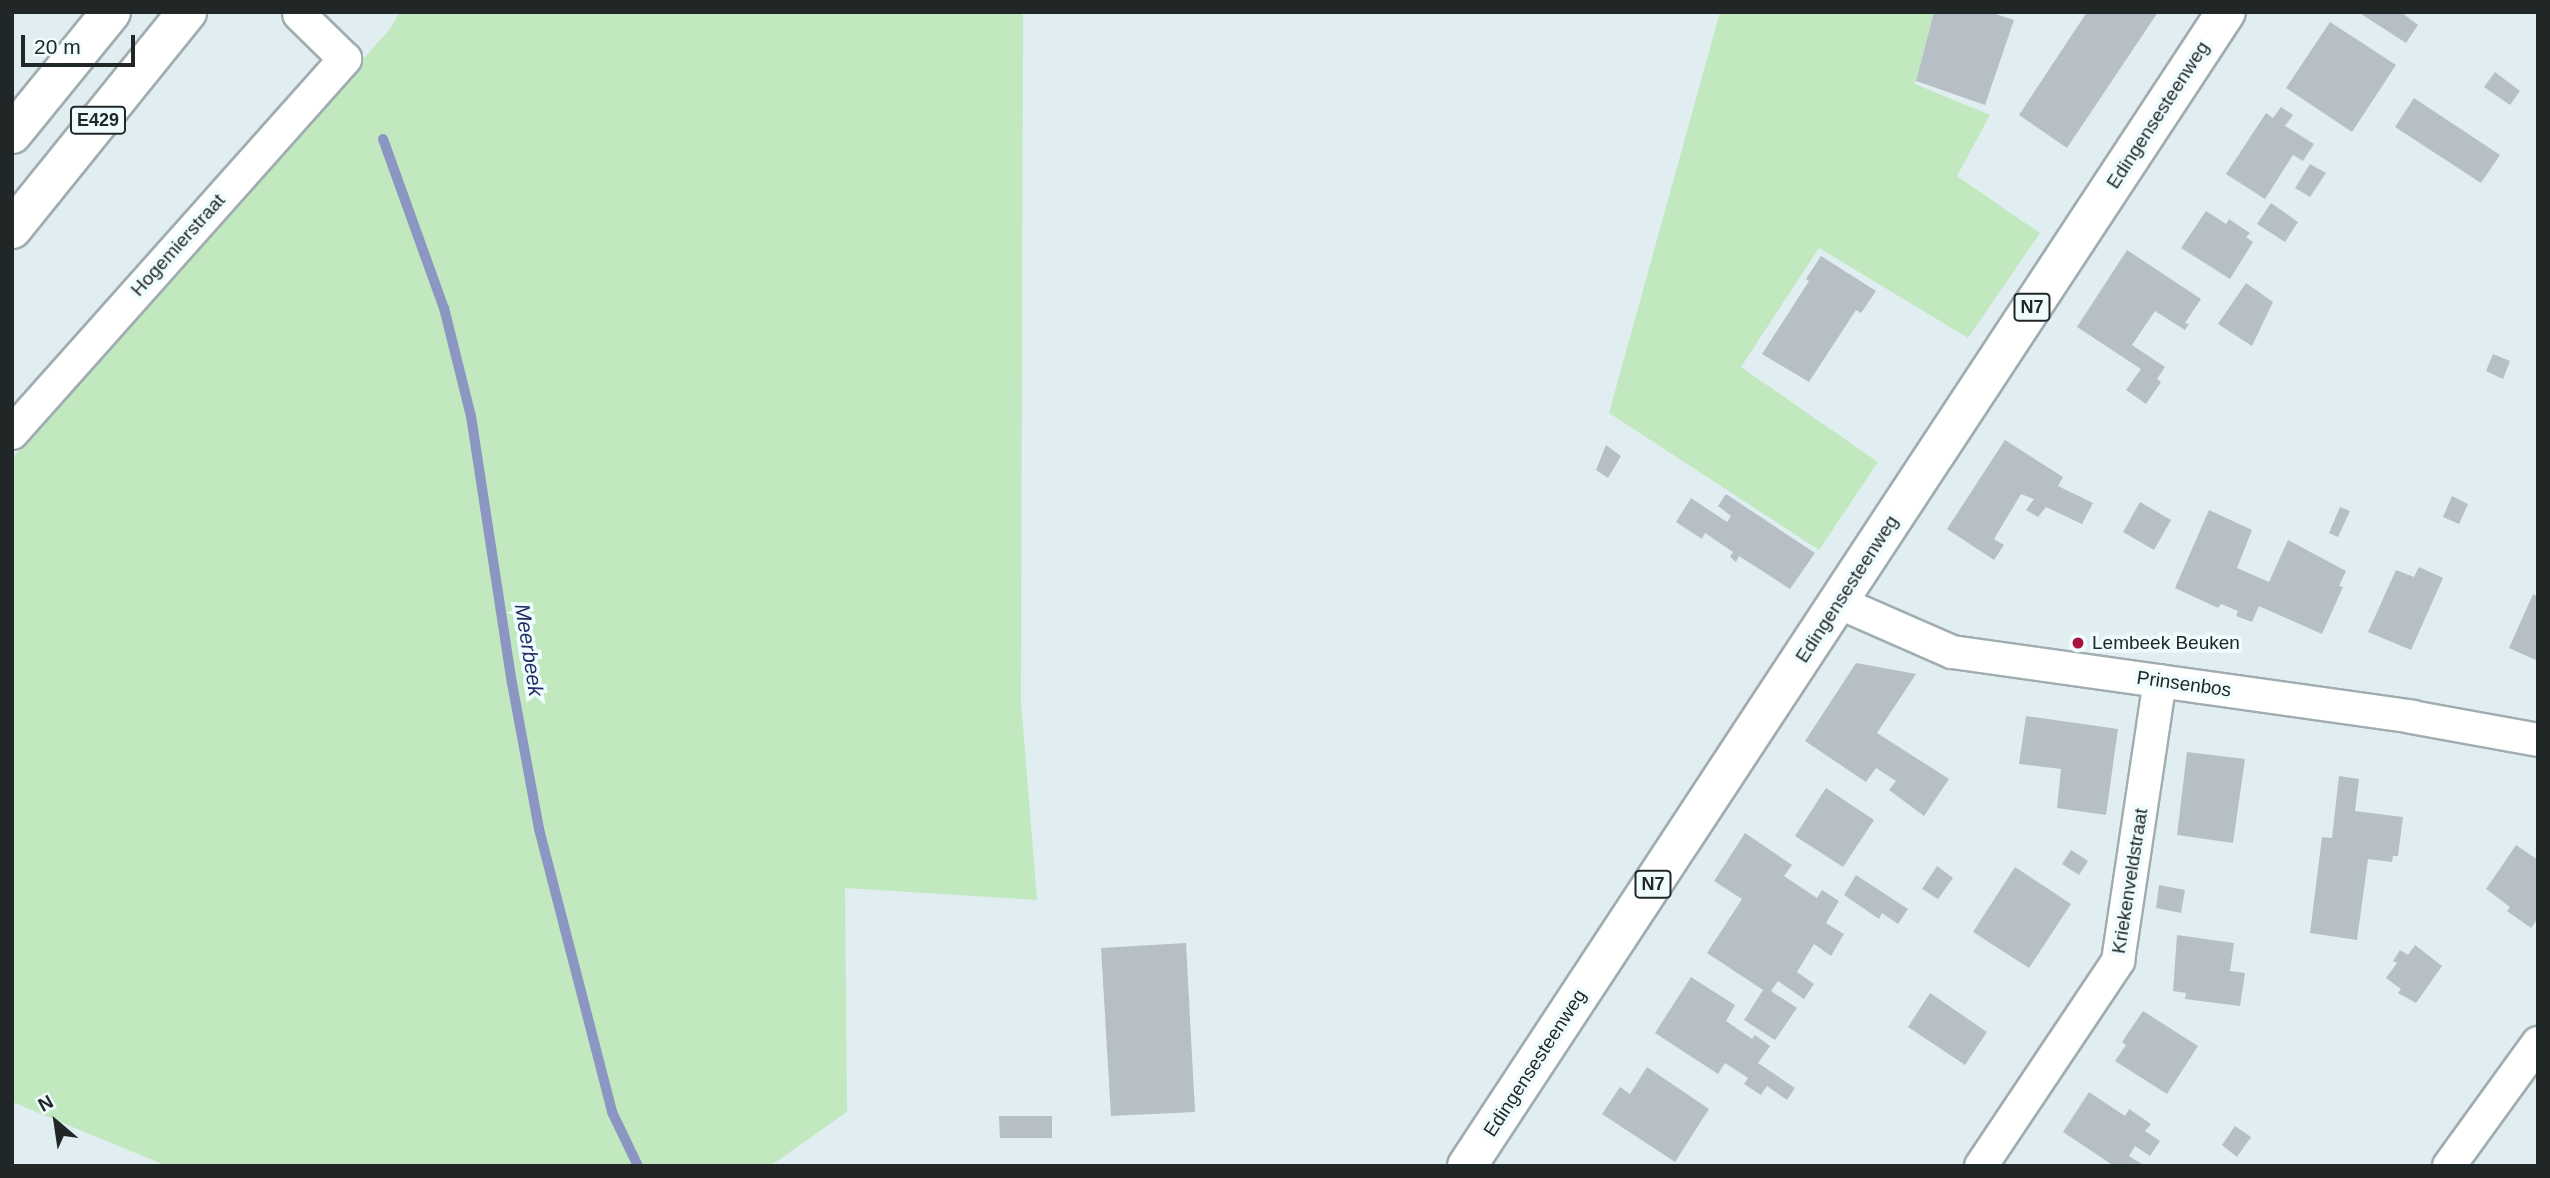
<!DOCTYPE html>
<style>
body{margin:0}
#map{position:relative;width:2550px;height:1178px;overflow:hidden;background:#e1eef1;font-family:Arial,sans-serif}
div>[style]{position:absolute}
.green>*{inset:0;background:#c2e8c0}
.stream>*{height:10px;margin:-5px;padding:0 5px;transform-origin:5px;border-radius:5px;background:#8c96c3}
.building>*{inset:0;background:#b6bfc6}
.roads{filter:drop-shadow(2px 0 #a0adb0) drop-shadow(-2px 0 #a0adb0) drop-shadow(0 2px #a0adb0) drop-shadow(0 -2px #a0adb0)}
.minor>*{height:32px;margin:-16px;padding:0 16px;transform-origin:16px;border-radius:16px;background:#fff}
.primary>*{height:38px;margin:-19px;padding:0 19px;transform-origin:19px;border-radius:19px;background:#fff}
.motorway>*{height:38px;margin:-19px;padding:0 19px;transform-origin:19px;border-radius:19px;background:#fff}
.dots>*{width:19px;height:19px;translate:-50% -50%;box-sizing:border-box;border:4px solid #eefcfe;border-radius:50%}
span{translate:-50% -50%;white-space:nowrap;text-align:center;line-height:1.15;-webkit-text-stroke:7px #eefcfe;paint-order:stroke}
.shield-label span{padding:2px 5px;background:#eefcfe;border:2px solid;border-radius:5px;-webkit-text-stroke-width:0}
.shield-label{font-size:18px;color:#212627;font-weight:700}
.street-label{font-size:19px;color:#212627}
.poi-label{font-size:19px;color:#212627}
.left{translate:0 -50%;text-align:left}
.water-label{font-size:21px;color:#242a62;font-style:italic}
.frame{position:absolute;inset:0;border:14px solid #212627;pointer-events:none}
.north{position:absolute;left:21px;top:1087px;width:70px;height:70px;-webkit-text-stroke:5px #eefcfe;paint-order:stroke;rotate:331deg;font-size:19px;font-weight:700;line-height:28px;text-align:center;color:#212627}
.north::after{content:'';display:block;margin:auto;width:24px;height:32px;background:#212627;clip-path:polygon(50% 0,100% 100%,50% 72%,0 100%)}
.scale{position:absolute;left:21px;top:35px;width:114px;height:32px;box-sizing:border-box;border:4px solid #212627;border-top:0;padding-left:9px;font-size:21px;line-height:24px;white-space:nowrap;color:#212627;-webkit-text-stroke:5px #eefcfe;paint-order:stroke}
</style>
<div id="map">
<div class="green">
<div style="clip-path:polygon(400px 12px,1023px 12px,1021px 701px,1037px 900px,845px 888px,847px 1112px,770px 1166px,167px 1166px,12px 1102px,12px 459px,69px 385px,390px 29px)"></div>
<div style="clip-path:polygon(1720px 12px,1934px 12px,1915px 84px,1990px 115px,1957px 176px,2040px 233px,1968px 338px,1819px 248px,1741px 367px,1878px 462px,1819px 550px,1609px 413px)"></div>
</div>
<div class="stream">
<div style="left:383px;top:139px;width:180px;rotate:70.2deg"></div>
<div style="left:444px;top:308px;width:111px;rotate:76deg"></div>
<div style="left:471px;top:416px;width:270px;rotate:81.3deg"></div>
<div style="left:512px;top:683px;width:148px;rotate:79.5deg"></div>
<div style="left:539px;top:829px;width:292px;rotate:75.5deg"></div>
<div style="left:612px;top:1112px;width:60px;rotate:64.3deg"></div>
</div>
<div class="building">
<div style="clip-path:polygon(1934px 12px,1990px 12px,2014px 20px,1985px 105px,1916px 81px)"></div>
<div style="clip-path:polygon(2087px 12px,2158px 12px,2067px 148px,2019px 115px)"></div>
<div style="clip-path:polygon(2358px 12px,2401px 12px,2418px 25px,2406px 43px)"></div>
<div style="clip-path:polygon(2330px 22px,2396px 65px,2352px 132px,2286px 88px)"></div>
<div style="clip-path:polygon(2495px 72px,2520px 91px,2510px 105px,2484px 87px)"></div>
<div style="clip-path:polygon(2414px 98px,2500px 155px,2481px 183px,2395px 127px)"></div>
<div style="clip-path:polygon(2281px 107px,2293px 115px,2285px 126px,2314px 144px,2303px 161px,2293px 155px,2265px 199px,2226px 174px,2266px 113px,2273px 118px)"></div>
<div style="clip-path:polygon(2310px 164px,2326px 173px,2310px 197px,2295px 188px)"></div>
<div style="clip-path:polygon(2271px 203px,2298px 222px,2285px 242px,2257px 224px)"></div>
<div style="clip-path:polygon(2206px 211px,2226px 224px,2229px 219px,2250px 233px,2246px 237px,2253px 242px,2230px 279px,2181px 248px)"></div>
<div style="clip-path:polygon(2127px 250px,2201px 299px,2185px 323px,2189px 324px,2185px 330px,2155px 311px,2132px 345px,2165px 367px,2157px 379px,2161px 382px,2146px 404px,2126px 390px,2141px 369px,2077px 327px)"></div>
<div style="clip-path:polygon(1821px 256px,1876px 291px,1861px 313px,1856px 310px,1809px 382px,1762px 354px,1809px 281px,1806px 279px)"></div>
<div style="clip-path:polygon(2246px 283px,2273px 302px,2252px 346px,2218px 324px)"></div>
<div style="clip-path:polygon(2493px 354px,2510px 361px,2503px 379px,2486px 371px)"></div>
<div style="clip-path:polygon(2005px 440px,2063px 477px,2058px 486px,2093px 503px,2082px 524px,2046px 507px,2038px 517px,2026px 510px,2034px 499px,2021px 494px,1994px 539px,2004px 545px,1994px 560px,1947px 529px)"></div>
<div style="clip-path:polygon(1606px 445px,1621px 456px,1608px 478px,1596px 470px)"></div>
<div style="clip-path:polygon(1726px 494px,1815px 553px,1790px 589px,1739px 556px,1736px 562px,1730px 557px,1733px 552px,1705px 533px,1702px 539px,1676px 522px,1691px 498px,1727px 522px,1731px 516px,1718px 506px)"></div>
<div style="clip-path:polygon(2452px 496px,2468px 504px,2459px 524px,2443px 517px)"></div>
<div style="clip-path:polygon(2140px 502px,2171px 520px,2154px 550px,2123px 532px)"></div>
<div style="clip-path:polygon(2340px 507px,2350px 511px,2338px 537px,2329px 533px)"></div>
<div style="clip-path:polygon(2209px 510px,2252px 530px,2237px 568px,2269px 582px,2288px 540px,2346px 571px,2339px 586px,2343px 587px,2322px 634px,2259px 606px,2252px 622px,2236px 616px,2238px 611px,2221px 604px,2218px 608px,2175px 588px)"></div>
<div style="clip-path:polygon(2419px 567px,2443px 578px,2411px 650px,2368px 632px,2396px 570px,2414px 577px)"></div>
<div style="clip-path:polygon(2533px 594px,2538px 597px,2538px 661px,2509px 648px)"></div>
<div style="clip-path:polygon(1856px 663px,1916px 674px,1877px 733px,1949px 779px,1924px 816px,1889px 790px,1896px 781px,1876px 768px,1866px 782px,1805px 741px)"></div>
<div style="clip-path:polygon(2026px 716px,2118px 729px,2106px 815px,2057px 808px,2061px 769px,2019px 764px)"></div>
<div style="clip-path:polygon(2187px 752px,2245px 759px,2233px 843px,2177px 835px)"></div>
<div style="clip-path:polygon(2339px 776px,2359px 779px,2355px 811px,2403px 817px,2398px 856px,2393px 856px,2392px 862px,2368px 859px,2357px 940px,2310px 933px,2322px 837px,2332px 838px)"></div>
<div style="clip-path:polygon(1826px 788px,1874px 820px,1843px 867px,1795px 836px)"></div>
<div style="clip-path:polygon(1745px 833px,1792px 865px,1784px 876px,1817px 898px,1822px 890px,1839px 901px,1826px 923px,1844px 934px,1831px 956px,1814px 944px,1797px 972px,1814px 984px,1804px 999px,1778px 981px,1771px 991px,1797px 1008px,1775px 1040px,1744px 1020px,1763px 990px,1707px 953px,1742px 899px,1714px 881px)"></div>
<div style="clip-path:polygon(2516px 845px,2538px 860px,2538px 918px,2531px 928px,2507px 911px,2510px 907px,2486px 889px)"></div>
<div style="clip-path:polygon(2071px 850px,2088px 861px,2079px 875px,2062px 864px)"></div>
<div style="clip-path:polygon(1937px 866px,1953px 878px,1938px 899px,1922px 889px)"></div>
<div style="clip-path:polygon(2015px 867px,2071px 904px,2029px 968px,1973px 932px)"></div>
<div style="clip-path:polygon(1856px 875px,1908px 909px,1898px 924px,1882px 913px,1879px 919px,1844px 895px)"></div>
<div style="clip-path:polygon(2159px 885px,2185px 890px,2181px 913px,2156px 908px)"></div>
<div style="clip-path:polygon(2177px 935px,2234px 943px,2230px 971px,2245px 973px,2240px 1006px,2185px 999px,2186px 993px,2173px 991px)"></div>
<div style="clip-path:polygon(1186px 943px,1195px 1112px,1111px 1116px,1101px 948px)"></div>
<div style="clip-path:polygon(2415px 945px,2442px 966px,2416px 1003px,2398px 993px,2401px 989px,2386px 978px,2397px 963px,2393px 961px,2400px 950px,2408px 955px)"></div>
<div style="clip-path:polygon(1691px 977px,1735px 1005px,1726px 1021px,1752px 1039px,1755px 1035px,1770px 1046px,1758px 1063px,1795px 1088px,1787px 1100px,1767px 1086px,1761px 1095px,1744px 1084px,1748px 1078px,1725px 1063px,1718px 1074px,1655px 1033px)"></div>
<div style="clip-path:polygon(1930px 993px,1987px 1032px,1965px 1065px,1908px 1027px)"></div>
<div style="clip-path:polygon(2143px 1011px,2198px 1046px,2167px 1094px,2115px 1061px,2126px 1045px,2122px 1042px)"></div>
<div style="clip-path:polygon(1647px 1067px,1709px 1109px,1675px 1162px,1602px 1114px,1620px 1087px,1630px 1094px)"></div>
<div style="clip-path:polygon(2089px 1092px,2125px 1116px,2129px 1109px,2151px 1124px,2145px 1131px,2160px 1141px,2150px 1156px,2135px 1146px,2129px 1156px,2145px 1166px,2114px 1166px,2063px 1132px)"></div>
<div style="clip-path:polygon(999px 1116px,1052px 1116px,1052px 1138px,1000px 1138px)"></div>
<div style="clip-path:polygon(2235px 1126px,2251px 1137px,2237px 1157px,2222px 1145px)"></div>
</div>
<div class="roads">
<div class="minor">
<div style="left:12px;top:433px;width:501px;rotate:-48.32deg"></div>
<div style="left:345px;top:59px;width:64px;rotate:-135.6deg"></div>
<div style="left:1838px;top:602px;width:124px;rotate:23.7deg"></div>
<div style="left:1952px;top:652px;width:465px;rotate:8deg"></div>
<div style="left:2412px;top:717px;width:128px;rotate:10.3deg"></div>
<div style="left:1981px;top:1166px;width:247px;rotate:-56.2deg"></div>
<div style="left:2118px;top:961px;width:283px;rotate:-81.5deg"></div>
<div style="left:2449px;top:1166px;width:152px;rotate:-54.1deg"></div>
</div>
<div class="primary">
<div style="left:1467px;top:1166px;width:1381px;rotate:-56.67deg"></div>
</div>
<div class="motorway">
<div style="left:12px;top:134px;width:157px;rotate:-50.9deg"></div>
<div style="left:12px;top:229px;width:279px;rotate:-51.1deg"></div>
</div>
</div>
<div class="dots">
<div style="left:2078px;top:643px;background:#a9133e"></div>
</div>
<div class="shield-label">
<span style="left:98px;top:120px">E429</span>
<span style="left:2032px;top:307px">N7</span>
<span style="left:1653px;top:884px">N7</span>
</div>
<div class="street-label">
<span style="left:2158px;top:115px;rotate:-57deg">Edingensesteenweg</span>
<span style="left:178px;top:245px;rotate:-48deg">Hogemierstraat</span>
<span style="left:1847px;top:589px;rotate:-57deg">Edingensesteenweg</span>
<span style="left:2184px;top:684px;rotate:8deg">Prinsenbos</span>
<span style="left:2130px;top:881px;rotate:-81deg">Kriekenveldstraat</span>
<span style="left:1535px;top:1063px;rotate:-57deg">Edingensesteenweg</span>
</div>
<div class="poi-label">
<span class="left" style="left:2092px;top:643px">Lembeek Beuken</span>
</div>
<div class="water-label">
<span style="left:529px;top:650px;rotate:81deg">Meerbeek</span>
</div>
<div class="frame"></div>
<div class="north">N</div>
<div class="scale">20 m</div>
</div>
